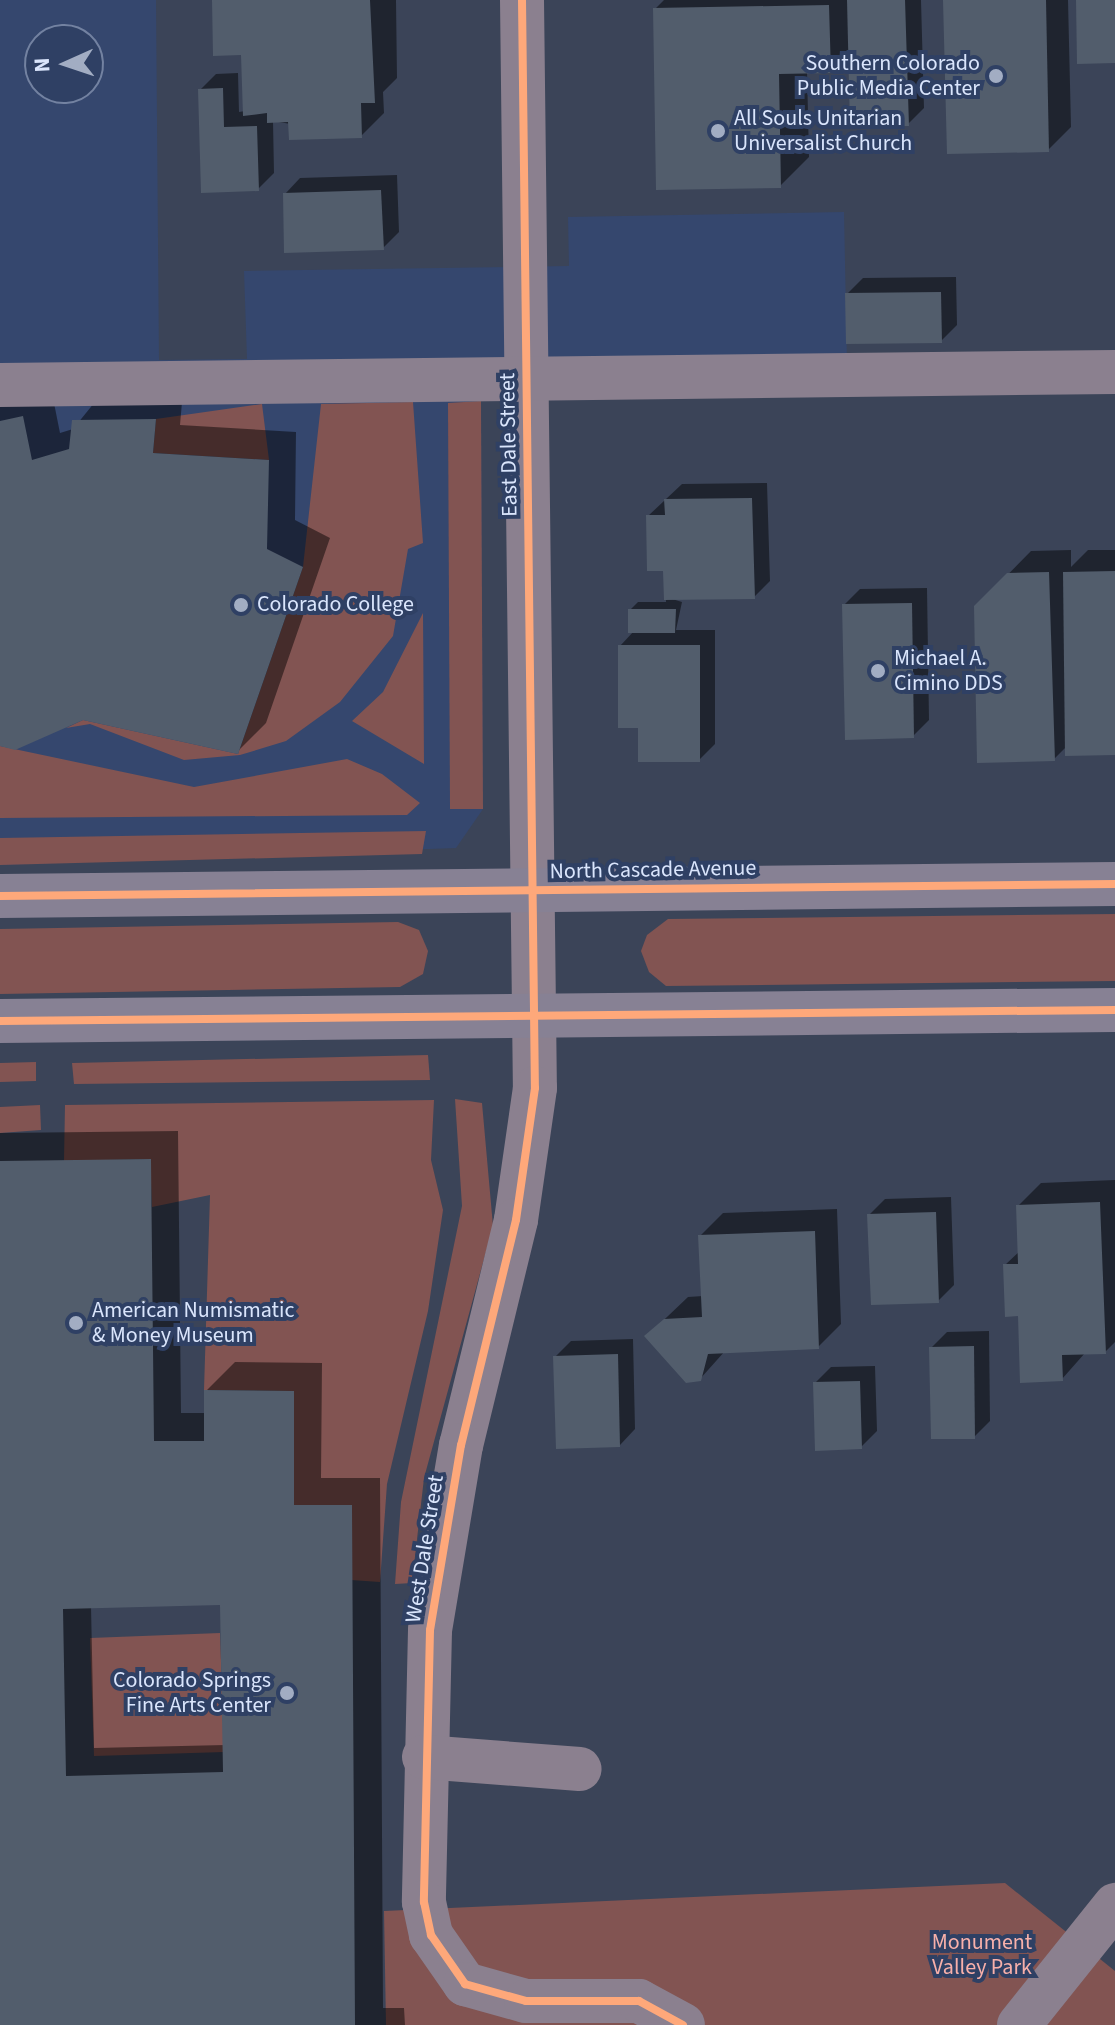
<!DOCTYPE html>
<style>
body{margin:0}
#map{position:relative;width:1115px;height:2025px;overflow:hidden;background:#3b4458;font-family:"Source Sans 3",sans-serif}
div>[style]{position:absolute}
.built>*{inset:0;background:#35476e}
.green>*{inset:0;background:#825452}
.shadow>*{inset:0;background:#0007}
.building>*{inset:0;background:#525d6c}
.minor>*{height:44px;margin:-22px;padding:0 22px;transform-origin:22px;border-radius:22px;background:#8b808f}
.major>*{height:44px;margin:-22px;padding:0 22px;transform-origin:22px;border-radius:22px;background:#878194}
.cycleway>*{height:8px;margin:-4px;padding:0 4px;transform-origin:4px;border-radius:4px;background:#fea87a}
.dots>*{width:22px;height:22px;translate:-50% -50%;box-sizing:border-box;border:4px solid #2f4064;border-radius:50%}
span{translate:-50% -50%;white-space:nowrap;text-align:center;line-height:1.15;-webkit-text-stroke:8px #2f4064;paint-order:stroke}
.poi-label{font-size:22px;color:#dae5fc}
.right{translate:-100% -50%;text-align:right}
.left{translate:0 -50%;text-align:left}
.street-label{font-size:22px;color:#dae5fc}
.park-label{font-size:22px;color:#f8b0aa}
.north{position:absolute;left:24px;top:24px;width:80px;height:80px;box-sizing:border-box;background:#2f4064;border:2px solid #7382a1;border-radius:50%;rotate:267deg;font-size:22px;font-weight:700;line-height:32px;text-align:center;color:#dae5fc}
.north::after{content:'';display:block;margin:auto;width:28px;height:36px;background:#a2adc3;clip-path:polygon(50% 0,100% 100%,50% 72%,0 100%)}
</style>
<div id="map">
<div class="built">
<div style="clip-path:polygon(evenodd,0 0,156px 0,159px 360px,247px 359px,244px 271px,569px 266px,568px 217px,844px 212px,847px 363px,481px 401px,483px 809px,456px 848px,0 865px,0 0,40px 40px,88px 40px,88px 88px,40px 88px,40px 40px)"></div>
</div>
<div class="green">
<div style="clip-path:polygon(481px 401px,483px 809px,450px 809px,448px 403px)"></div>
<div style="clip-path:polygon(413px 402px,423px 543px,408px 549px,393px 636px,340px 702px,286px 741px,240px 755px,184px 760px,90px 724px,66px 728px,83px 720px,238px 754px,303px 567px,321px 404px)"></div>
<div style="clip-path:polygon(262px 404px,269px 460px,153px 453px,156px 419px)"></div>
<div style="clip-path:polygon(423px 613px,424px 764px,352px 721px,383px 692px)"></div>
<div style="clip-path:polygon(0 746px,194px 787px,347px 759px,382px 774px,420px 803px,407px 815px,0 818px)"></div>
<div style="clip-path:polygon(426px 831px,422px 854px,0 865px,0 838px)"></div>
<div style="clip-path:polygon(1115px 914px,1115px 981px,666px 986px,649px 972px,641px 951px,647px 935px,668px 919px)"></div>
<div style="clip-path:polygon(398px 922px,419px 930px,428px 951px,423px 974px,400px 987px,0 994px,0 929px)"></div>
<div style="clip-path:polygon(428px 1055px,430px 1080px,74px 1084px,72px 1063px)"></div>
<div style="clip-path:polygon(36px 1062px,36px 1081px,0 1082px,0 1063px)"></div>
<div style="clip-path:polygon(455px 1099px,482px 1103px,493px 1226px,424px 1478px,412px 1583px,395px 1584px,401px 1502px,462px 1206px)"></div>
<div style="clip-path:polygon(434px 1100px,431px 1160px,443px 1210px,428px 1311px,387px 1484px,380px 1582px,351px 1580px,294px 1505px,294px 1391px,204px 1390px,210px 1195px,152px 1207px,150px 1159px,64px 1161px,65px 1105px)"></div>
<div style="clip-path:polygon(40px 1105px,41px 1130px,0 1133px,0 1107px)"></div>
<div style="clip-path:polygon(220px 1633px,224px 1752px,94px 1756px,90px 1638px)"></div>
<div style="clip-path:polygon(1005px 1883px,1115px 1971px,1115px 2025px,386px 2025px,384px 1911px)"></div>
</div>
<div class="shadow">
<div style="clip-path:polygon(214px 0,396px 0,397px 78px,383px 92px,384px 113px,361px 136px,273px 121px,274px 173px,258px 189px,200px 90px,216px 74px,238px 73px,239px 112px,245px 111px,243px 53px)"></div>
<div style="clip-path:polygon(664px 0,921px 0,924px 108px,908px 124px,850px 51px,830px 71px,807px 71px,809px 157px,780px 186px,655px 9px)"></div>
<div style="clip-path:polygon(945px 0,1068px 0,1071px 127px,1048px 150px)"></div>
<div style="clip-path:polygon(397px 175px,399px 232px,383px 248px,285px 194px,300px 178px)"></div>
<div style="clip-path:polygon(956px 277px,957px 325px,941px 341px,847px 294px,863px 278px)"></div>
<div style="clip-path:polygon(51px 388px,60px 433px,73px 429px,103px 392px,183px 391px,180px 425px,296px 432px,295px 520px,330px 538px,266px 723px,237px 752px,83px 718px,0 744px,0 399px)"></div>
<div style="clip-path:polygon(767px 483px,770px 581px,754px 597px,669px 598px,682px 602px,676px 630px,715px 630px,715px 744px,699px 760px,640px 726px,620px 646px,634px 631px,630px 610px,638px 602px,666px 602px,665px 569px,648px 516px,682px 484px)"></div>
<div style="clip-path:polygon(1071px 550px,1071px 567px,1088px 550px,1115px 550px,1115px 753px,1067px 746px,1054px 759px,976px 607px,1031px 551px)"></div>
<div style="clip-path:polygon(927px 588px,929px 720px,913px 736px,844px 605px,860px 589px)"></div>
<div style="clip-path:polygon(evenodd,178px 1131px,181px 1413px,206px 1413px,206px 1391px,235px 1362px,322px 1363px,321px 1478px,380px 1478px,383px 2008px,404px 2008px,405px 2025px,0 2025px,0 1133px,178px 1131px,222px 1603px,225px 1745px,94px 1748px,91px 1606px,222px 1603px)"></div>
<div style="clip-path:polygon(1115px 1180px,1115px 1342px,1105px 1352px,1085px 1353px,1062px 1379px,1020px 1314px,1005px 1265px,1020px 1251px,1018px 1206px,1041px 1183px)"></div>
<div style="clip-path:polygon(951px 1197px,954px 1285px,938px 1301px,869px 1215px,885px 1199px)"></div>
<div style="clip-path:polygon(837px 1209px,841px 1324px,818px 1347px,725px 1351px,700px 1379px,647px 1336px,688px 1297px,703px 1296px,700px 1236px,723px 1213px)"></div>
<div style="clip-path:polygon(989px 1331px,990px 1421px,974px 1437px,931px 1348px,947px 1332px)"></div>
<div style="clip-path:polygon(633px 1339px,635px 1429px,620px 1445px,555px 1357px,571px 1341px)"></div>
<div style="clip-path:polygon(875px 1366px,877px 1431px,861px 1447px,815px 1383px,831px 1367px)"></div>
</div>
<div class="building">
<div style="clip-path:polygon(212px 0,370px 0,375px 103px,361px 103px,362px 138px,289px 140px,288px 122px,267px 123px,267px 113px,243px 116px,241px 55px,213px 56px)"></div>
<div style="clip-path:polygon(847px 0,905px 0,909px 126px,850px 127px)"></div>
<div style="clip-path:polygon(943px 0,1046px 0,1049px 152px,947px 154px)"></div>
<div style="clip-path:polygon(1076px 0,1115px 0,1115px 63px,1077px 64px)"></div>
<div style="clip-path:polygon(829px 5px,831px 73px,779px 74px,781px 188px,656px 190px,653px 8px)"></div>
<div style="clip-path:polygon(223px 88px,224px 127px,257px 126px,259px 191px,201px 193px,198px 89px)"></div>
<div style="clip-path:polygon(381px 190px,384px 250px,284px 253px,283px 193px)"></div>
<div style="clip-path:polygon(941px 292px,942px 343px,846px 344px,845px 293px)"></div>
<div style="clip-path:polygon(23px 416px,32px 460px,69px 449px,72px 420px,156px 419px,153px 453px,269px 460px,267px 549px,303px 567px,238px 754px,83px 720px,15px 750px,0 746px,0 421px)"></div>
<div style="clip-path:polygon(752px 498px,755px 599px,664px 600px,663px 571px,647px 571px,646px 515px,665px 515px,664px 499px)"></div>
<div style="clip-path:polygon(1115px 571px,1115px 755px,1065px 756px,1063px 572px)"></div>
<div style="clip-path:polygon(1049px 572px,1055px 761px,977px 763px,974px 606px,1007px 573px)"></div>
<div style="clip-path:polygon(912px 603px,914px 738px,845px 740px,842px 604px)"></div>
<div style="clip-path:polygon(628px 609px,676px 609px,675px 633px,628px 633px)"></div>
<div style="clip-path:polygon(618px 645px,700px 645px,700px 762px,638px 762px,638px 728px,618px 728px)"></div>
<div style="clip-path:polygon(evenodd,151px 1159px,154px 1441px,204px 1441px,204px 1390px,294px 1391px,294px 1505px,352px 1505px,355px 2025px,0 2025px,0 1161px,151px 1159px,220px 1605px,223px 1772px,66px 1776px,63px 1609px,220px 1605px)"></div>
<div style="clip-path:polygon(1100px 1202px,1106px 1354px,1062px 1355px,1063px 1381px,1020px 1383px,1018px 1316px,1005px 1317px,1003px 1264px,1018px 1264px,1016px 1205px)"></div>
<div style="clip-path:polygon(936px 1212px,939px 1303px,871px 1305px,867px 1214px)"></div>
<div style="clip-path:polygon(815px 1231px,819px 1349px,708px 1354px,701px 1381px,686px 1383px,644px 1336px,664px 1319px,702px 1317px,698px 1235px)"></div>
<div style="clip-path:polygon(974px 1346px,975px 1439px,931px 1439px,929px 1347px)"></div>
<div style="clip-path:polygon(618px 1354px,620px 1447px,556px 1449px,553px 1356px)"></div>
<div style="clip-path:polygon(860px 1381px,862px 1449px,815px 1451px,813px 1382px)"></div>
</div>
<div class="minor">
<div style="left:522px;top:0;width:1088px;rotate:89.32deg"></div>
<div style="left:535px;top:1088px;width:133px;rotate:98.2deg"></div>
<div style="left:516px;top:1220px;width:232px;rotate:103.7deg"></div>
<div style="left:461px;top:1445px;width:188px;rotate:99.5deg"></div>
<div style="left:430px;top:1630px;width:272px;rotate:91.3deg"></div>
<div style="left:424px;top:1902px;width:34px;rotate:78deg"></div>
<div style="left:431px;top:1935px;width:60px;rotate:55.2deg"></div>
<div style="left:465px;top:1984px;width:63px;rotate:15.6deg"></div>
<div style="left:526px;top:2001px;width:113px"></div>
<div style="left:639px;top:2001px;width:50px;rotate:28.6deg"></div>
<div style="left:0;top:385px;width:1115px;rotate:-0.67deg"></div>
<div style="left:424px;top:1757px;width:156px;rotate:4.4deg"></div>
<div style="left:1019px;top:2025px;width:154px;rotate:-51.3deg"></div>
</div>
<div class="major">
<div style="left:0;top:896px;width:1115px;rotate:-0.62deg"></div>
<div style="left:0;top:1021px;width:1115px;rotate:-0.57deg"></div>
</div>
<div class="cycleway">
<div style="left:522px;top:0;width:1088px;rotate:89.32deg"></div>
<div style="left:535px;top:1088px;width:133px;rotate:98.2deg"></div>
<div style="left:516px;top:1220px;width:232px;rotate:103.7deg"></div>
<div style="left:461px;top:1445px;width:188px;rotate:99.5deg"></div>
<div style="left:430px;top:1630px;width:272px;rotate:91.3deg"></div>
<div style="left:424px;top:1902px;width:34px;rotate:78deg"></div>
<div style="left:431px;top:1935px;width:60px;rotate:55.2deg"></div>
<div style="left:465px;top:1984px;width:63px;rotate:15.6deg"></div>
<div style="left:526px;top:2001px;width:113px"></div>
<div style="left:639px;top:2001px;width:50px;rotate:28.6deg"></div>
<div style="left:0;top:896px;width:1115px;rotate:-0.62deg"></div>
<div style="left:0;top:1021px;width:1115px;rotate:-0.57deg"></div>
</div>
<div class="dots">
<div style="left:996px;top:76px;background:#a2adc3"></div>
<div style="left:718px;top:131px;background:#a2adc3"></div>
<div style="left:241px;top:605px;background:#a2adc3"></div>
<div style="left:878px;top:671px;background:#a2adc3"></div>
<div style="left:76px;top:1323px;background:#a2adc3"></div>
<div style="left:287px;top:1693px;background:#a2adc3"></div>
</div>
<div class="poi-label">
<span class="right" style="left:980px;top:76px">Southern Colorado<br>Public Media Center</span>
<span class="left" style="left:734px;top:131px">All Souls Unitarian<br>Universalist Church</span>
<span class="left" style="left:257px;top:605px">Colorado College</span>
<span class="left" style="left:894px;top:671px">Michael A.<br>Cimino DDS</span>
<span class="left" style="left:92px;top:1323px">American Numismatic<br>&amp; Money Museum</span>
<span class="right" style="left:271px;top:1693px">Colorado Springs<br>Fine Arts Center</span>
</div>
<div class="street-label">
<span style="left:509px;top:445px;rotate:-91deg">East Dale Street</span>
<span style="left:653px;top:870px;rotate:-1deg">North Cascade Avenue</span>
<span style="left:425px;top:1549px;rotate:-81deg">West Dale Street</span>
</div>
<div class="park-label">
<span style="left:982px;top:1955px">Monument<br>Valley Park</span>
</div>
<div class="north">N</div>
</div>
